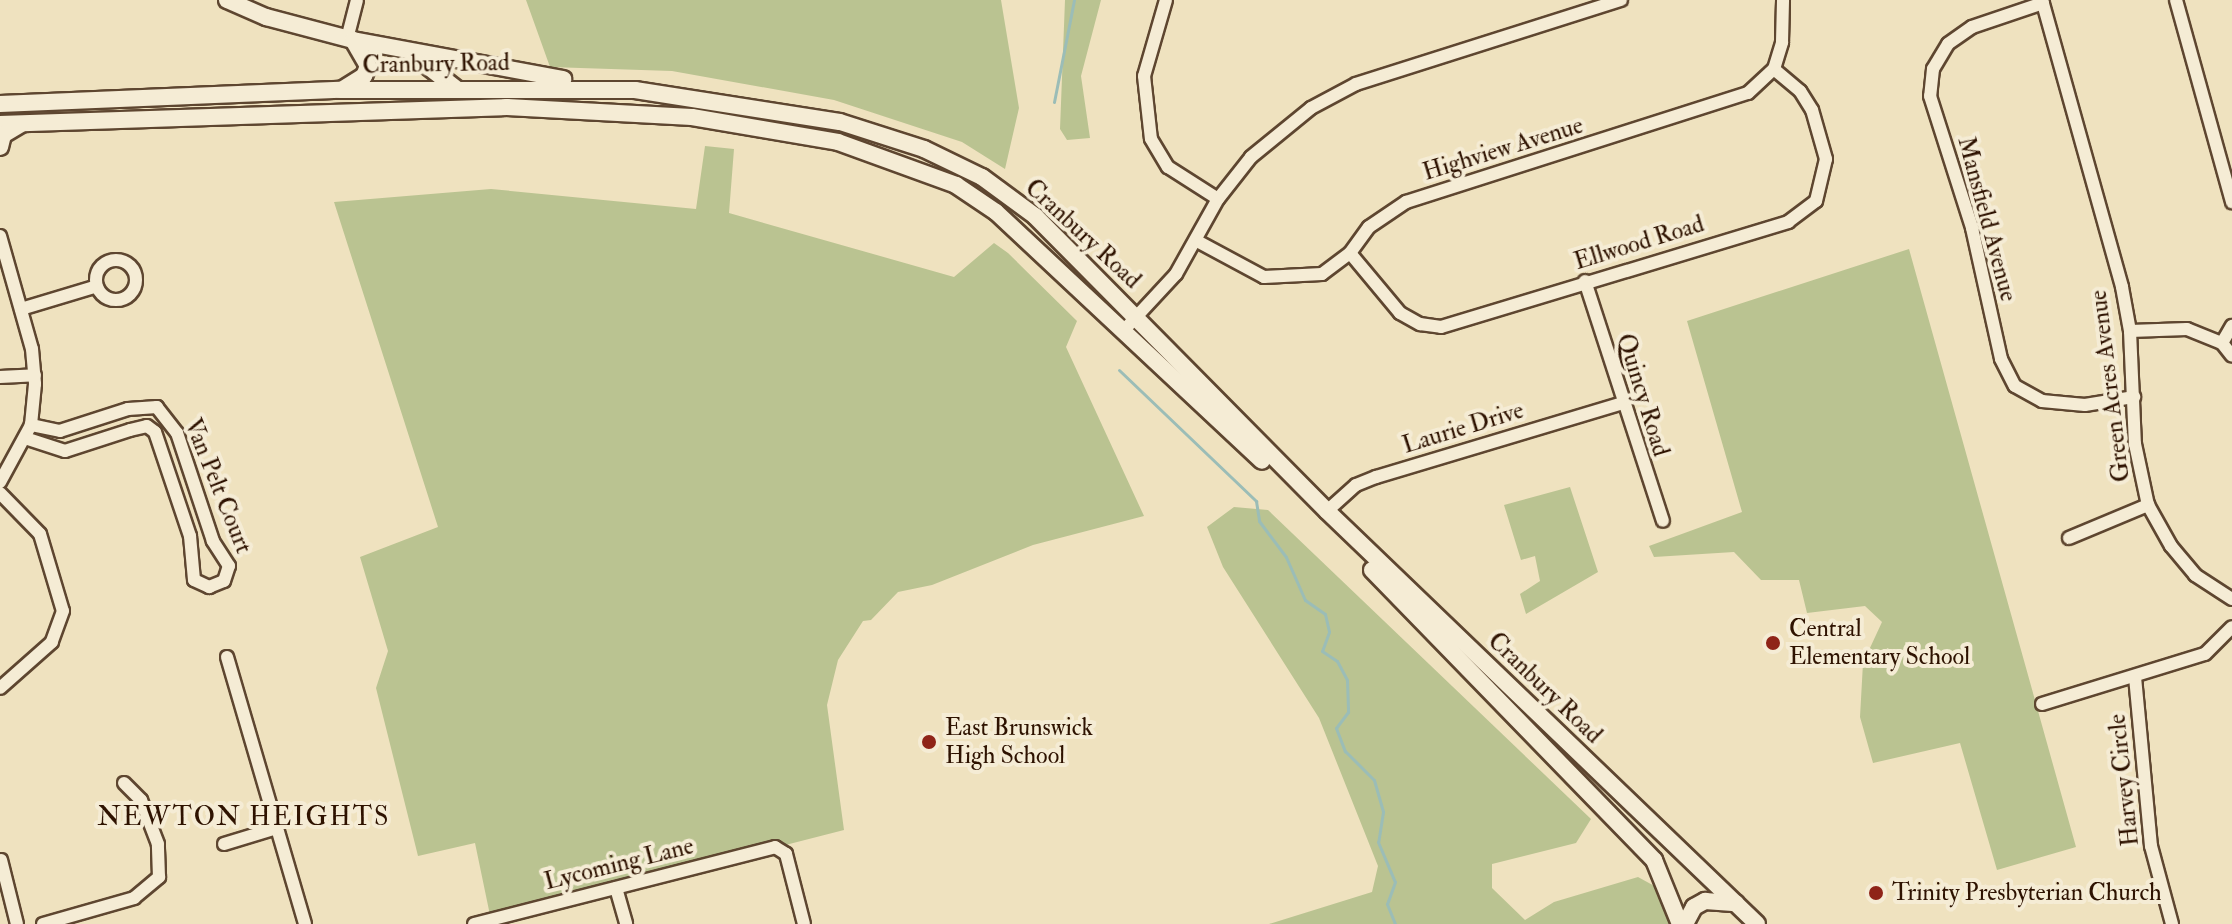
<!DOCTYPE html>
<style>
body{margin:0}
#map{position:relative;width:2232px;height:924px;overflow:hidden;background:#efe2bf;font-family:"IM FELL Double Pica",serif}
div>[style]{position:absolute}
.green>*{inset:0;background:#bac391}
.stream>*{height:3px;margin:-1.5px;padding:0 1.5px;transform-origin:1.5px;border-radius:1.5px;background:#9bbdb7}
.roads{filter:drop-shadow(2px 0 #5e4630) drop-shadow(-2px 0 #5e4630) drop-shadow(0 2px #5e4630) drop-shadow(0 -2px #5e4630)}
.street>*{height:12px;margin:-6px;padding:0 6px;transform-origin:6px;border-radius:6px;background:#f5ecd5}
.street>.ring{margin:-6px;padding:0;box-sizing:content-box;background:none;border:12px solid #f5ecd5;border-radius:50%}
.secondary>*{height:16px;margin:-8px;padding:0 8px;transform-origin:8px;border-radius:8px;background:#f5ecd5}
.dots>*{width:22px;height:22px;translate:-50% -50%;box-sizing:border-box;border:4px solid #f5ecd5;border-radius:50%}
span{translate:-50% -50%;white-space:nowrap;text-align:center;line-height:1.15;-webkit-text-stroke:8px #f5ecd5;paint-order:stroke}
.street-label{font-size:24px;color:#2e1200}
.poi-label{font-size:24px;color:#2e1200}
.left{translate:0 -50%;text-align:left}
.neighbourhood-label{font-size:26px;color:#2e1200;letter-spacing:2px}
</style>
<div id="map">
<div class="green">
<div style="clip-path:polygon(526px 0,1001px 0,1019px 108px,1005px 169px,962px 142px,834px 100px,672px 71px,550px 67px)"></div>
<div style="clip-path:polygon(1065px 0,1101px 0,1081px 76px,1090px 138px,1067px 140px,1060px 129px)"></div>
<div style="clip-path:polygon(705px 146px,734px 149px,729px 213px,954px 277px,994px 243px,1008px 253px,1077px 321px,1066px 347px,1144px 516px,1033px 545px,932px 585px,898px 592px,871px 620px,863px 621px,838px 660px,827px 705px,844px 830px,491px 920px,475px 843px,418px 856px,376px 688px,388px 651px,360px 557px,438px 527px,334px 202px,491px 189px,696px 209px)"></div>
<div style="clip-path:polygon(1909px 249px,2076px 847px,1997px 870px,1960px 743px,1873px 763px,1860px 717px,1863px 663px,1882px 622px,1865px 606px,1807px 613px,1799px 580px,1761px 580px,1734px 552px,1654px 557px,1649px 546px,1742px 512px,1687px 321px)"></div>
<div style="clip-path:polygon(1570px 487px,1598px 572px,1526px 614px,1520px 594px,1540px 581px,1535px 556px,1521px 560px,1504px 505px)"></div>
<div style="clip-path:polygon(1234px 507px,1268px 510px,1591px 819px,1576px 843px,1492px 864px,1492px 888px,1525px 920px,1554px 902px,1638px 877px,1658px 888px,1672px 924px,1269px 924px,1372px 892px,1378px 866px,1319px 718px,1223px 567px,1207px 527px)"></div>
</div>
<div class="stream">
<div style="left:1054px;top:102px;width:104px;rotate:-78.9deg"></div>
<div style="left:1119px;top:370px;width:190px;rotate:43.7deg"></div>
<div style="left:1256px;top:501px;width:20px;rotate:81deg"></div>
<div style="left:1259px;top:521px;width:45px;rotate:53.1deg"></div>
<div style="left:1286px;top:557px;width:47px;rotate:66.2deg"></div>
<div style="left:1305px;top:600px;width:24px;rotate:35deg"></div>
<div style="left:1325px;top:614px;width:18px;rotate:77deg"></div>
<div style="left:1329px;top:632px;width:20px;rotate:110deg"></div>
<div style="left:1322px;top:651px;width:18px;rotate:34deg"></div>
<div style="left:1337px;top:661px;width:21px;rotate:62deg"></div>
<div style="left:1347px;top:680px;width:32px;rotate:88deg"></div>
<div style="left:1348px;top:712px;width:20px;rotate:127deg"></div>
<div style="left:1336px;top:728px;width:25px;rotate:69deg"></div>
<div style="left:1345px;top:751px;width:41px;rotate:45deg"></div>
<div style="left:1374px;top:780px;width:33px;rotate:74deg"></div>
<div style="left:1383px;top:812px;width:30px;rotate:99deg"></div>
<div style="left:1378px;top:842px;width:43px;rotate:67deg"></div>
<div style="left:1395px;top:882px;width:23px;rotate:110deg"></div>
<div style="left:1387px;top:904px;width:22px;rotate:68deg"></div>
</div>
<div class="roads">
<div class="street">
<div style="left:1166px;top:0;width:79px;rotate:106.1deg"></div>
<div style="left:1144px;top:76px;width:63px;rotate:83.7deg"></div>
<div style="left:1151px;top:139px;width:33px;rotate:59deg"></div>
<div style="left:1168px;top:167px;width:59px;rotate:32.6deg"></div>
<div style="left:2042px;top:0;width:298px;rotate:74.4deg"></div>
<div style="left:2122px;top:287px;width:45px;rotate:79.7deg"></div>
<div style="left:2130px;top:331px;width:113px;rotate:87.5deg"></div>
<div style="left:2135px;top:444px;width:62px;rotate:78deg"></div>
<div style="left:2148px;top:505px;width:47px;rotate:60.7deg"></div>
<div style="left:2171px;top:546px;width:38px;rotate:50deg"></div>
<div style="left:2195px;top:575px;width:44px;rotate:33deg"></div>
<div style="left:2176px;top:0;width:210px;rotate:74.5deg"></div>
<div style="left:2043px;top:3px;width:75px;rotate:161.3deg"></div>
<div style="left:1972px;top:27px;width:29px;rotate:145deg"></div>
<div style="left:1948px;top:44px;width:29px;rotate:121deg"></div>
<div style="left:1933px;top:69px;width:27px;rotate:96deg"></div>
<div style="left:1930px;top:96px;width:139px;rotate:72.3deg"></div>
<div style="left:1972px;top:228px;width:134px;rotate:77.5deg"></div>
<div style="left:2001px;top:359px;width:30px;rotate:63deg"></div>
<div style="left:2015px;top:386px;width:31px;rotate:29deg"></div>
<div style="left:2042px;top:401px;width:43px;rotate:5.3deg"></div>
<div style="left:2085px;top:405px;width:50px;rotate:-9.3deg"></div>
<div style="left:347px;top:39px;width:40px;rotate:-75.6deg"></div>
<div style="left:0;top:236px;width:117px;rotate:74.2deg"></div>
<div style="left:32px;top:349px;width:35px;rotate:85deg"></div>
<div style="left:35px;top:384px;width:41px;rotate:95.6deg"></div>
<div style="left:31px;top:425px;width:65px;rotate:118.5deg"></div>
<div style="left:1197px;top:241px;width:76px;rotate:28.2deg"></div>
<div style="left:1264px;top:277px;width:58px;rotate:-3deg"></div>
<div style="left:1322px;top:274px;width:35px;rotate:-37deg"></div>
<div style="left:1350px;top:253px;width:32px;rotate:-54deg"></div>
<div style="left:1369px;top:227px;width:45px;rotate:-34deg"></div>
<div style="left:1406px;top:202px;width:359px;rotate:-17.7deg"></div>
<div style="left:1748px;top:93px;width:35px;rotate:-43deg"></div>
<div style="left:1774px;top:69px;width:28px;rotate:-73deg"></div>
<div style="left:1782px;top:42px;width:42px;rotate:-88.6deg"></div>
<div style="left:1350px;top:253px;width:78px;rotate:50.2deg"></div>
<div style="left:1400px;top:313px;width:23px;rotate:29deg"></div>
<div style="left:1420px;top:324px;width:21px;rotate:8deg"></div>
<div style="left:1441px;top:327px;width:363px;rotate:-16.8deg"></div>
<div style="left:1788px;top:222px;width:35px;rotate:-37deg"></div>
<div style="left:1816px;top:201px;width:43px;rotate:-76.6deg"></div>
<div style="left:1826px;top:159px;width:51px;rotate:-105.9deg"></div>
<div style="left:1812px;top:110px;width:22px;rotate:-122deg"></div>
<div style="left:1800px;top:91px;width:34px;rotate:-140deg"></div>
<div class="ring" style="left:96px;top:260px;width:28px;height:28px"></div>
<div style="left:1585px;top:281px;width:252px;rotate:72deg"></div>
<div style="left:21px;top:309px;width:79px;rotate:-16.8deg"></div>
<div style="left:1125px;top:329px;width:75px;rotate:-47.2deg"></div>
<div style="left:1176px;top:274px;width:86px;rotate:-60.8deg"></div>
<div style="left:1218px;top:199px;width:53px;rotate:-51.8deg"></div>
<div style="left:1251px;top:157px;width:77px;rotate:-39.2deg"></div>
<div style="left:1311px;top:108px;width:51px;rotate:-28.1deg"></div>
<div style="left:1356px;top:84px;width:278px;rotate:-17.6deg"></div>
<div style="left:2130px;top:331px;width:57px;rotate:-2deg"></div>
<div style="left:2187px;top:329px;width:38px;rotate:22deg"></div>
<div style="left:2222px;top:343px;width:16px;rotate:52deg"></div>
<div style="left:2222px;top:343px;width:20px;rotate:-60deg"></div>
<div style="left:0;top:377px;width:35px;rotate:-3deg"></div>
<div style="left:25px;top:438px;width:42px;rotate:18deg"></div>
<div style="left:65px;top:451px;width:68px;rotate:-17.9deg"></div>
<div style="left:130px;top:430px;width:17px;rotate:-13deg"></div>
<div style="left:147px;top:426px;width:10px;rotate:37deg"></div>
<div style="left:155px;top:432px;width:110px;rotate:71.4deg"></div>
<div style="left:190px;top:536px;width:44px;rotate:84.8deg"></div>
<div style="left:194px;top:580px;width:17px;rotate:25deg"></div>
<div style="left:209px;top:587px;width:16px;rotate:-22deg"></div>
<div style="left:224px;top:581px;width:16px;rotate:-72deg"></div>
<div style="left:229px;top:566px;width:30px;rotate:-123deg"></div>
<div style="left:213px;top:541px;width:114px;rotate:-108.4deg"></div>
<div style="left:177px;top:433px;width:33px;rotate:-128deg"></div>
<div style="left:157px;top:407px;width:29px;rotate:176deg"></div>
<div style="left:128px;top:409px;width:71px;rotate:162.1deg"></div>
<div style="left:60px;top:431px;width:30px;rotate:-168deg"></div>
<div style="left:0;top:493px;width:57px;rotate:45.7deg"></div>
<div style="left:40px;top:534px;width:80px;rotate:73.4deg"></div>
<div style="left:63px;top:611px;width:33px;rotate:110deg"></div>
<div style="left:52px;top:642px;width:69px;rotate:138.5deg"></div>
<div style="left:1327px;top:511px;width:39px;rotate:-42deg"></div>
<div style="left:1356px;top:485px;width:22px;rotate:-22deg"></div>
<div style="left:1376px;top:477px;width:257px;rotate:-16.7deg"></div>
<div style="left:2069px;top:538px;width:86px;rotate:-22.7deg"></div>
<div style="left:227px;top:657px;width:278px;rotate:73.7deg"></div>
<div style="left:2135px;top:677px;width:170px;rotate:84.6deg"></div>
<div style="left:2151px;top:846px;width:81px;rotate:74.9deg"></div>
<div style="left:2042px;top:704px;width:170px;rotate:-17.1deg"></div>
<div style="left:2205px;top:654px;width:38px;rotate:-45deg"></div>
<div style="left:224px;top:844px;width:55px;rotate:-16.8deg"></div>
<div style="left:1px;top:860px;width:66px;rotate:76deg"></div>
<div style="left:616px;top:888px;width:37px;rotate:74deg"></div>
<div style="left:43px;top:924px;width:95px;rotate:-15.9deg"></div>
<div style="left:134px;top:898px;width:33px;rotate:-40deg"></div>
<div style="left:159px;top:877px;width:33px;rotate:-92deg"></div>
<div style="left:158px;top:844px;width:47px;rotate:-111.1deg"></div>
<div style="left:141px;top:800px;width:24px;rotate:-135deg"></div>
<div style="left:474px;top:924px;width:311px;rotate:-14.3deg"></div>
<div style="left:775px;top:847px;width:13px;rotate:32deg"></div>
<div style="left:786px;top:854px;width:72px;rotate:75.6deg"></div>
</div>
<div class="secondary">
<div style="left:227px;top:0;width:43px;rotate:23.6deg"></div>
<div style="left:266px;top:17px;width:90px;rotate:14.8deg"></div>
<div style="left:353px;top:40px;width:214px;rotate:10.5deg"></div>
<div style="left:417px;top:58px;width:52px;rotate:38deg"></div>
<div style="left:343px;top:89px;width:25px;rotate:-32deg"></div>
<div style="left:364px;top:76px;width:11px;rotate:-68deg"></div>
<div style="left:368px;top:66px;width:30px;rotate:-120deg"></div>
<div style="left:0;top:104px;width:340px;rotate:-2.4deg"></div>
<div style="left:340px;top:90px;width:295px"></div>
<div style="left:635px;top:90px;width:207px;rotate:8.9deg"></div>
<div style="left:840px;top:122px;width:88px;rotate:17.8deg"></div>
<div style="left:924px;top:149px;width:64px;rotate:25.8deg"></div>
<div style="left:982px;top:177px;width:66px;rotate:36.3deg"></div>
<div style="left:1035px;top:216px;width:415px;rotate:45.3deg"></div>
<div style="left:1327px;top:511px;width:596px;rotate:43.84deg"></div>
<div style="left:0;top:124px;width:507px;rotate:-1.92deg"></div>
<div style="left:507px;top:107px;width:185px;rotate:3.1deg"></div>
<div style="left:692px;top:117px;width:148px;rotate:9.7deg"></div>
<div style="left:838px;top:142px;width:126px;rotate:20deg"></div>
<div style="left:956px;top:185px;width:48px;rotate:34deg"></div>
<div style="left:996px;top:212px;width:364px;rotate:43.1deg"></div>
<div style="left:0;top:147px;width:12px;rotate:-76deg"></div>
<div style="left:3px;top:135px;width:21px;rotate:-31deg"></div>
<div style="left:1372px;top:570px;width:405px;rotate:45.8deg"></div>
<div style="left:1654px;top:860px;width:69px;rotate:67.9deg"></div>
<div style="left:1685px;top:924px;width:19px;rotate:-62deg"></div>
<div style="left:1694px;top:907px;width:13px;rotate:-29deg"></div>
<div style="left:1705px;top:901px;width:31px;rotate:4deg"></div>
</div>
</div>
<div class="dots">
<div style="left:1773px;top:643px;background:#8f2418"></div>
<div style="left:929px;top:742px;background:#8f2418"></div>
<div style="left:1876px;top:893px;background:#8f2418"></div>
</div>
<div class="street-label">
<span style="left:436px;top:64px;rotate:-1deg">Cranbury Road</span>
<span style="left:1503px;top:149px;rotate:-17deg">Highview Avenue</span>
<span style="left:1987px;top:219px;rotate:75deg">Mansfield Avenue</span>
<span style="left:1083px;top:234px;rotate:43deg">Cranbury Road</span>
<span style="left:1639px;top:243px;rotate:-17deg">Ellwood Road</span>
<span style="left:2110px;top:386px;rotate:-97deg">Green Acres Avenue</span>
<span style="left:1643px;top:395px;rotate:73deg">Quincy Road</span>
<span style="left:1463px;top:428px;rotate:-17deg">Laurie Drive</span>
<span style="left:218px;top:486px;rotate:68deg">Van Pelt Court</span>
<span style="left:1545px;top:688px;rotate:44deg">Cranbury Road</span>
<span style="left:2124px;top:780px;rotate:-96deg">Harvey Circle</span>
<span style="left:619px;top:864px;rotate:-14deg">Lycoming Lane</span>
</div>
<div class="poi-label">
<span class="left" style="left:1789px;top:643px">Central<br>Elementary School</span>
<span class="left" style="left:945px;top:742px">East Brunswick<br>High School</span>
<span class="left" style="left:1892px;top:893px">Trinity Presbyterian Church</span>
</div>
<div class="neighbourhood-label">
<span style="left:244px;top:818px">NEWTON HEIGHTS</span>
</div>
</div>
